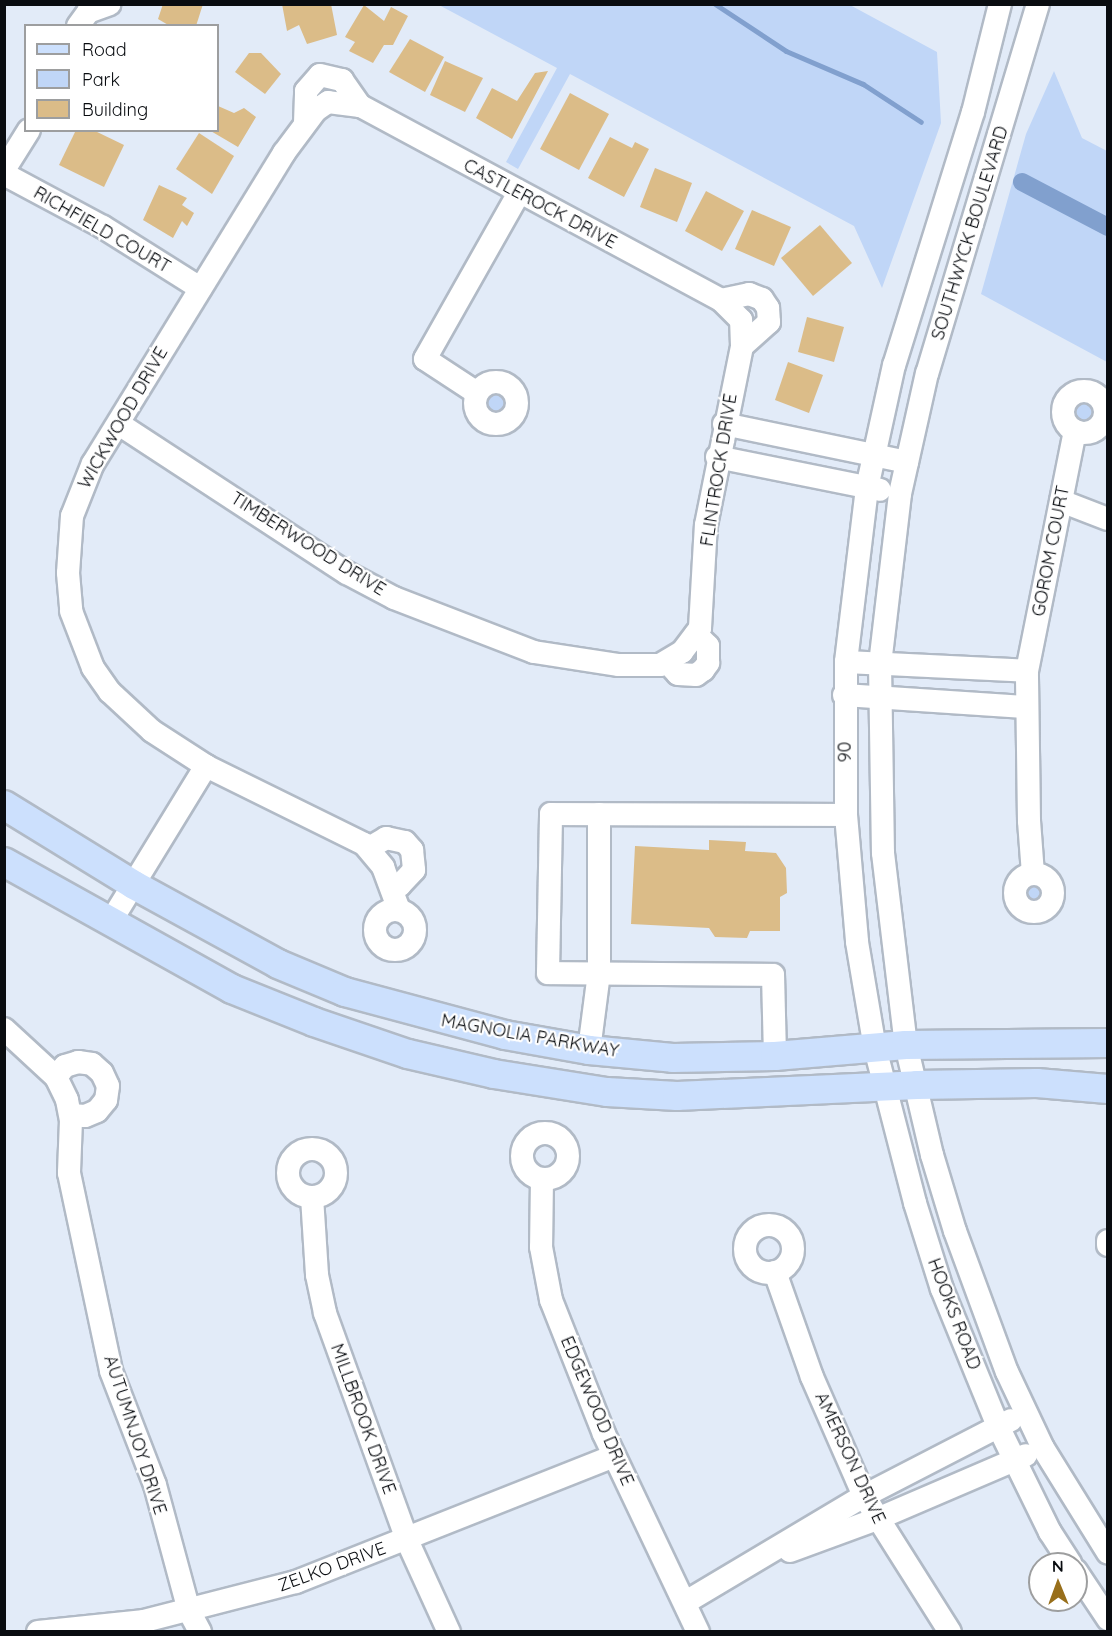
<!DOCTYPE html>
<style>
body{margin:0}
#map{position:relative;width:1112px;height:1636px;overflow:hidden;background:#e2ebf8;font-family:Quicksand,sans-serif}
div>[style]{position:absolute}
.green>*{inset:0;background:#c0d6f7}
.round{border-radius:50%}
.stream>*{height:5px;margin:-2.5px;padding:0 2.5px;transform-origin:2.5px;border-radius:2.5px;background:#81a0ce}
.canal>*{height:18px;margin:-9px;padding:0 9px;transform-origin:9px;border-radius:9px;background:#81a0ce}
.building>*{inset:0;background:#dbbc88}
.roads{filter:drop-shadow(2px 0 #b1bac6) drop-shadow(-2px 0 #b1bac6) drop-shadow(0 2px #b1bac6) drop-shadow(0 -2px #b1bac6)}
.minor>*{height:22px;margin:-11px;padding:0 11px;transform-origin:11px;border-radius:11px;background:#fff}
.minor>.ring{margin:-11px;padding:0;box-sizing:content-box;background:none;border:22px solid #fff;border-radius:50%}
.major>*{height:28px;margin:-14px;padding:0 14px;transform-origin:14px;border-radius:14px;background:#cce0fd}
span{translate:-50% -50%;white-space:nowrap;text-align:center;line-height:1.15;-webkit-text-stroke:4.5px #fff;paint-order:stroke}
.street-label{font-size:18px;color:#090c10}
.frame{position:absolute;inset:0;border:6px solid #090c10;pointer-events:none}
.legend{position:absolute;left:24px;top:24px;width:195px;height:108px;box-sizing:border-box;background:#fff;border:2px solid #9d9e9f;margin:0;padding:8px 10px;list-style:none;font-size:18px;color:#090c10}
.legend li{display:flex;align-items:center;gap:12px;height:30px}
.legend b{width:30px;border:2px solid #9d9e9f}
.north{position:absolute;left:1028px;top:1552px;width:60px;height:60px;box-sizing:border-box;background:#fff;border:2px solid #9d9e9f;border-radius:50%;rotate:359deg;font-size:16px;font-weight:700;line-height:24px;text-align:center;color:#090c10}
.north::after{content:'';display:block;margin:auto;width:21px;height:27px;background:#986f1b;clip-path:polygon(50% 0,100% 100%,50% 72%,0 100%)}
</style>
<div id="map">
<div class="green">
<div style="clip-path:polygon(439px 5px,850px 5px,937px 52px,941px 123px,882px 288px,854px 226px,570px 74px,518px 169px,506px 162px,557px 68px)"></div>
<div style="clip-path:polygon(1054px 71px,1082px 138px,1107px 151px,1107px 362px,981px 294px,1026px 134px)"></div>
<div class="round" style="left:478px;top:383px;width:42px;height:42px"></div>
<div class="round" style="left:1064px;top:398px;width:42px;height:42px"></div>
<div class="round" style="left:1023px;top:881px;width:24px;height:24px"></div>
</div>
<div class="stream">
<div style="left:715px;top:4px;width:85px;rotate:33.5deg"></div>
<div style="left:786px;top:51px;width:84px;rotate:23.2deg"></div>
<div style="left:863px;top:84px;width:69px;rotate:33.2deg"></div>
</div>
<div class="canal">
<div style="left:1022px;top:182px;width:97px;rotate:27.6deg"></div>
</div>
<div class="building">
<div style="clip-path:polygon(163px 4px,203px 4px,196px 26px,170px 26px,158px 19px)"></div>
<div style="clip-path:polygon(282px 4px,331px 4px,337px 35px,307px 44px,299px 25px,287px 31px)"></div>
<div style="clip-path:polygon(364px 5px,384px 21px,391px 7px,408px 16px,393px 45px,384px 45px,373px 63px,349px 51px,355px 42px,345px 37px)"></div>
<div style="clip-path:polygon(410px 39px,444px 57px,425px 92px,389px 72px)"></div>
<div style="clip-path:polygon(249px 53px,261px 53px,281px 74px,265px 94px,235px 72px)"></div>
<div style="clip-path:polygon(445px 61px,483px 78px,465px 112px,430px 95px)"></div>
<div style="clip-path:polygon(548px 71px,512px 139px,476px 118px,492px 88px,517px 101px,535px 73px)"></div>
<div style="clip-path:polygon(570px 93px,609px 114px,579px 170px,540px 149px)"></div>
<div style="clip-path:polygon(218px 106px,234px 113px,244px 108px,256px 117px,238px 147px,209px 130px,218px 130px)"></div>
<div style="clip-path:polygon(76px 130px,93px 130px,124px 145px,104px 187px,59px 165px)"></div>
<div style="clip-path:polygon(199px 133px,234px 156px,212px 194px,176px 169px)"></div>
<div style="clip-path:polygon(610px 137px,632px 148px,635px 142px,649px 149px,624px 197px,588px 178px)"></div>
<div style="clip-path:polygon(655px 168px,692px 183px,677px 222px,640px 207px)"></div>
<div style="clip-path:polygon(159px 185px,187px 198px,182px 205px,194px 213px,187px 226px,182px 221px,173px 238px,143px 220px)"></div>
<div style="clip-path:polygon(706px 191px,744px 211px,722px 251px,685px 231px)"></div>
<div style="clip-path:polygon(752px 210px,791px 227px,774px 266px,735px 249px)"></div>
<div style="clip-path:polygon(820px 225px,852px 263px,813px 296px,781px 258px)"></div>
<div style="clip-path:polygon(807px 317px,844px 327px,834px 362px,798px 352px)"></div>
<div style="clip-path:polygon(788px 362px,823px 375px,809px 413px,775px 400px)"></div>
<div style="clip-path:polygon(709px 840px,746px 842px,745px 851px,776px 853px,786px 868px,787px 893px,780px 897px,780px 931px,750px 931px,747px 938px,715px 937px,709px 928px,631px 924px,635px 846px,709px 850px)"></div>
</div>
<div class="roads">
<div class="minor">
<div style="left:1000px;top:4px;width:111px;rotate:104deg"></div>
<div style="left:973px;top:112px;width:265px;rotate:107.3deg"></div>
<div style="left:894px;top:365px;width:126px;rotate:102.4deg"></div>
<div style="left:867px;top:488px;width:175px;rotate:96.9deg"></div>
<div style="left:846px;top:662px;width:153px;rotate:90deg"></div>
<div style="left:846px;top:815px;width:127px;rotate:85deg"></div>
<div style="left:857px;top:942px;width:108px;rotate:80.4deg"></div>
<div style="left:875px;top:1048px;width:160px;rotate:75.5deg"></div>
<div style="left:915px;top:1203px;width:90px;rotate:72.6deg"></div>
<div style="left:942px;top:1289px;width:148px;rotate:67.8deg"></div>
<div style="left:998px;top:1426px;width:118px;rotate:63.9deg"></div>
<div style="left:1050px;top:1532px;width:38px;rotate:57deg"></div>
<div style="left:1038px;top:4px;width:385px;rotate:106.7deg"></div>
<div style="left:927px;top:373px;width:124px;rotate:102.6deg"></div>
<div style="left:900px;top:494px;width:171px;rotate:96.7deg"></div>
<div style="left:880px;top:664px;width:189px;rotate:89.1deg"></div>
<div style="left:883px;top:853px;width:193px;rotate:83.2deg"></div>
<div style="left:906px;top:1045px;width:113px;rotate:76.7deg"></div>
<div style="left:932px;top:1155px;width:79px;rotate:73.2deg"></div>
<div style="left:955px;top:1231px;width:150px;rotate:69.8deg"></div>
<div style="left:1007px;top:1372px;width:84px;rotate:64.7deg"></div>
<div style="left:1043px;top:1448px;width:123px;rotate:58.2deg"></div>
<div style="left:78px;top:26px;width:17px;rotate:-54deg"></div>
<div style="left:88px;top:12px;width:23px;rotate:-20deg"></div>
<div style="left:305px;top:123px;width:32px;rotate:-88deg"></div>
<div style="left:306px;top:91px;width:21px;rotate:-49deg"></div>
<div style="left:320px;top:75px;width:23px;rotate:13deg"></div>
<div style="left:342px;top:80px;width:32px;rotate:55deg"></div>
<div style="left:4px;top:170px;width:47px;rotate:-58deg"></div>
<div style="left:4px;top:174px;width:112px;rotate:28.2deg"></div>
<div style="left:103px;top:227px;width:115px;rotate:32.2deg"></div>
<div style="left:721px;top:300px;width:29px;rotate:-12deg"></div>
<div style="left:749px;top:294px;width:14px;rotate:21deg"></div>
<div style="left:762px;top:299px;width:11px;rotate:56deg"></div>
<div style="left:768px;top:308px;width:14px;rotate:86deg"></div>
<div style="left:769px;top:322px;width:36px;rotate:138deg"></div>
<div class="ring" style="left:475px;top:382px;width:20px;height:20px"></div>
<div class="ring" style="left:1063px;top:391px;width:20px;height:20px"></div>
<div style="left:477px;top:393px;width:62px;rotate:-146.8deg"></div>
<div style="left:425px;top:359px;width:191px;rotate:-60.5deg"></div>
<div style="left:119px;top:424px;width:272px;rotate:33.2deg"></div>
<div style="left:347px;top:573px;width:53px;rotate:28deg"></div>
<div style="left:394px;top:598px;width:150px;rotate:21.1deg"></div>
<div style="left:534px;top:652px;width:86px;rotate:8.7deg"></div>
<div style="left:619px;top:665px;width:41px"></div>
<div style="left:660px;top:665px;width:26px;rotate:-31deg"></div>
<div style="left:682px;top:652px;width:30px;rotate:-53deg"></div>
<div style="left:700px;top:628px;width:103px;rotate:-86.7deg"></div>
<div style="left:706px;top:525px;width:183px;rotate:-78.6deg"></div>
<div style="left:742px;top:346px;width:26px;rotate:-92deg"></div>
<div style="left:741px;top:320px;width:28px;rotate:-135deg"></div>
<div style="left:721px;top:300px;width:410px;rotate:-151.7deg"></div>
<div style="left:360px;top:106px;width:32px;rotate:-173deg"></div>
<div style="left:328px;top:102px;width:14px;rotate:146deg"></div>
<div style="left:316px;top:110px;width:54px;rotate:126.7deg"></div>
<div style="left:284px;top:153px;width:364px;rotate:121.6deg"></div>
<div style="left:93px;top:463px;width:57px;rotate:111.6deg"></div>
<div style="left:72px;top:516px;width:57px;rotate:94deg"></div>
<div style="left:68px;top:573px;width:38px;rotate:85deg"></div>
<div style="left:71px;top:611px;width:61px;rotate:68.9deg"></div>
<div style="left:93px;top:668px;width:29px;rotate:55deg"></div>
<div style="left:110px;top:692px;width:57px;rotate:42.9deg"></div>
<div style="left:152px;top:731px;width:64px;rotate:32.9deg"></div>
<div style="left:206px;top:766px;width:176px;rotate:26.3deg"></div>
<div style="left:364px;top:844px;width:30px;rotate:50deg"></div>
<div style="left:383px;top:867px;width:46px;rotate:69.6deg"></div>
<div style="left:724px;top:424px;width:187px;rotate:11.7deg"></div>
<div style="left:717px;top:457px;width:166px;rotate:11.4deg"></div>
<div style="left:1061px;top:501px;width:50px;rotate:21deg"></div>
<div style="left:667px;top:662px;width:16px;rotate:47deg"></div>
<div style="left:678px;top:674px;width:18px;rotate:3deg"></div>
<div style="left:696px;top:675px;width:9px;rotate:-36deg"></div>
<div style="left:703px;top:670px;width:9px;rotate:-54deg"></div>
<div style="left:708px;top:663px;width:17px;rotate:-90deg"></div>
<div style="left:708px;top:646px;width:17px;rotate:-135deg"></div>
<div style="left:846px;top:662px;width:181px;rotate:2.8deg"></div>
<div style="left:844px;top:695px;width:181px;rotate:3.8deg"></div>
<div style="left:369px;top:848px;width:20px;rotate:-30deg"></div>
<div style="left:386px;top:838px;width:19px;rotate:12deg"></div>
<div style="left:405px;top:842px;width:11px;rotate:49deg"></div>
<div style="left:412px;top:850px;width:20px;rotate:84deg"></div>
<div style="left:414px;top:870px;width:21px;rotate:133deg"></div>
<div style="left:400px;top:885px;width:9px;rotate:167deg"></div>
<div class="ring" style="left:1015px;top:874px;width:16px;height:16px"></div>
<div style="left:1033px;top:874px;width:53px;rotate:-94.3deg"></div>
<div style="left:1029px;top:821px;width:150px;rotate:-90.8deg"></div>
<div style="left:1027px;top:671px;width:245px;rotate:-78.7deg"></div>
<div class="ring" style="left:375px;top:910px;width:18px;height:18px"></div>
<div style="left:111px;top:921px;width:182px;rotate:-58.5deg"></div>
<div style="left:4px;top:1029px;width:71px;rotate:42.7deg"></div>
<div style="left:56px;top:1077px;width:25px;rotate:64deg"></div>
<div style="left:67px;top:1100px;width:20px;rotate:79deg"></div>
<div style="left:71px;top:1120px;width:53px;rotate:92.2deg"></div>
<div style="left:69px;top:1173px;width:202px;rotate:78deg"></div>
<div style="left:111px;top:1371px;width:122px;rotate:68.9deg"></div>
<div style="left:155px;top:1485px;width:131px;rotate:74.9deg"></div>
<div style="left:189px;top:1611px;width:24px;rotate:62deg"></div>
<div style="left:589px;top:1050px;width:78px;rotate:-82.6deg"></div>
<div style="left:599px;top:973px;width:159px;rotate:-90deg"></div>
<div style="left:775px;top:1056px;width:81px;rotate:-91.4deg"></div>
<div style="left:773px;top:975px;width:225px;rotate:-179.5deg"></div>
<div style="left:548px;top:973px;width:159px;rotate:-88.9deg"></div>
<div style="left:551px;top:814px;width:295px;rotate:0.2deg"></div>
<div style="left:56px;top:1077px;width:14px;rotate:-51deg"></div>
<div style="left:65px;top:1066px;width:14px;rotate:-17deg"></div>
<div style="left:78px;top:1062px;width:14px;rotate:8deg"></div>
<div style="left:92px;top:1064px;width:13px;rotate:42deg"></div>
<div style="left:102px;top:1073px;width:14px;rotate:65deg"></div>
<div style="left:108px;top:1086px;width:14px;rotate:98deg"></div>
<div style="left:106px;top:1100px;width:14px;rotate:129deg"></div>
<div style="left:97px;top:1111px;width:13px;rotate:157deg"></div>
<div style="left:85px;top:1116px;width:14px;rotate:-176deg"></div>
<div class="ring" style="left:522px;top:1133px;width:24px;height:24px"></div>
<div class="ring" style="left:288px;top:1149px;width:26px;height:26px"></div>
<div style="left:542px;top:1179px;width:68px;rotate:90.8deg"></div>
<div style="left:541px;top:1247px;width:54px;rotate:79.3deg"></div>
<div style="left:551px;top:1300px;width:144px;rotate:68.4deg"></div>
<div style="left:604px;top:1434px;width:219px;rotate:64.6deg"></div>
<div style="left:312px;top:1197px;width:78px;rotate:86.3deg"></div>
<div style="left:317px;top:1275px;width:39px;rotate:78deg"></div>
<div style="left:325px;top:1313px;width:241px;rotate:70.1deg"></div>
<div style="left:407px;top:1540px;width:101px;rotate:65.5deg"></div>
<div class="ring" style="left:745px;top:1225px;width:26px;height:26px"></div>
<div style="left:1108px;top:1241px;width:4px;rotate:90deg"></div>
<div style="left:775px;top:1272px;width:111px;rotate:70.6deg"></div>
<div style="left:812px;top:1377px;width:130px;rotate:66.4deg"></div>
<div style="left:864px;top:1496px;width:161px;rotate:57.7deg"></div>
<div style="left:790px;top:1551px;width:93px;rotate:-20.2deg"></div>
<div style="left:877px;top:1519px;width:162px;rotate:-23.2deg"></div>
<div style="left:1076px;top:1571px;width:58px;rotate:56.3deg"></div>
<div style="left:686px;top:1602px;width:207px;rotate:-30.8deg"></div>
<div style="left:864px;top:1496px;width:165px;rotate:-27.3deg"></div>
<div style="left:38px;top:1632px;width:107px;rotate:-5.9deg"></div>
<div style="left:144px;top:1621px;width:157px;rotate:-14.4deg"></div>
<div style="left:296px;top:1582px;width:342px;rotate:-21.6deg"></div>
</div>
<div class="major">
<div style="left:4px;top:805px;width:153px;rotate:31.6deg"></div>
<div style="left:134px;top:885px;width:164px;rotate:28.7deg"></div>
<div style="left:278px;top:964px;width:73px;rotate:22.7deg"></div>
<div style="left:345px;top:992px;width:166px;rotate:15deg"></div>
<div style="left:505px;top:1035px;width:85px;rotate:10.1deg"></div>
<div style="left:589px;top:1050px;width:84px;rotate:5.4deg"></div>
<div style="left:673px;top:1058px;width:102px;rotate:-1.1deg"></div>
<div style="left:775px;top:1056px;width:131px;rotate:-4.8deg"></div>
<div style="left:906px;top:1045px;width:202px;rotate:-0.6deg"></div>
<div style="left:4px;top:862px;width:261px;rotate:29.1deg"></div>
<div style="left:232px;top:989px;width:88px;rotate:21.9deg"></div>
<div style="left:314px;top:1022px;width:99px;rotate:18.8deg"></div>
<div style="left:408px;top:1054px;width:88px;rotate:13.1deg"></div>
<div style="left:494px;top:1074px;width:114px;rotate:9.1deg"></div>
<div style="left:607px;top:1092px;width:70px;rotate:3.3deg"></div>
<div style="left:677px;top:1096px;width:240px;rotate:-2.6deg"></div>
<div style="left:917px;top:1085px;width:120px;rotate:-1deg"></div>
<div style="left:1037px;top:1083px;width:71px;rotate:4.8deg"></div>
</div>
</div>
<div class="street-label">
<span style="left:540px;top:204px;rotate:28deg">CASTLEROCK DRIVE</span>
<span style="left:102px;top:230px;rotate:30deg">RICHFIELD COURT</span>
<span style="left:970px;top:233px;rotate:-73deg">SOUTHWYCK BOULEVARD</span>
<span style="left:123px;top:418px;rotate:-60deg">WICKWOOD DRIVE</span>
<span style="left:719px;top:470px;rotate:-81deg">FLINTROCK DRIVE</span>
<span style="left:308px;top:544px;rotate:32deg">TIMBERWOOD DRIVE</span>
<span style="left:1051px;top:551px;rotate:-79deg">GOROM COURT</span>
<span style="left:845px;top:752px;rotate:-91deg">90</span>
<span style="left:530px;top:1036px;rotate:10deg">MAGNOLIA PARKWAY</span>
<span style="left:954px;top:1314px;rotate:69deg">HOOKS ROAD</span>
<span style="left:597px;top:1411px;rotate:67deg">EDGEWOOD DRIVE</span>
<span style="left:363px;top:1419px;rotate:70deg">MILLBROOK DRIVE</span>
<span style="left:135px;top:1435px;rotate:72deg">AUTUMNJOY DRIVE</span>
<span style="left:850px;top:1458px;rotate:65deg">AMERSON DRIVE</span>
<span style="left:332px;top:1567px;rotate:-20deg">ZELKO DRIVE</span>
</div>
<div class="frame"></div>
<ul class="legend">
<li><b style="height:8px;background:#cce0fd"></b>Road</li>
<li><b style="height:16px;background:#c0d6f7"></b>Park</li>
<li><b style="height:16px;background:#dbbc88"></b>Building</li>
</ul>
<div class="north">N</div>
</div>
